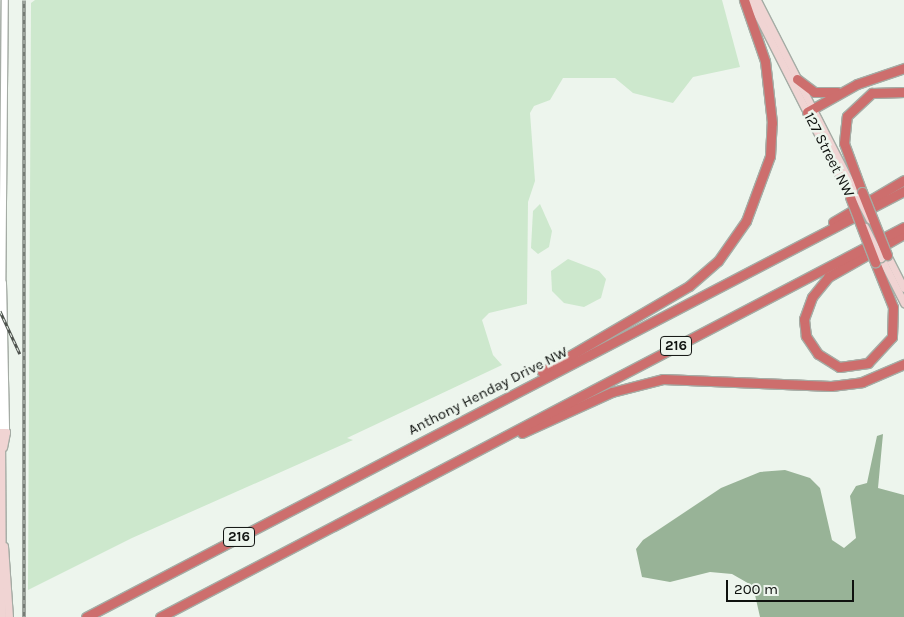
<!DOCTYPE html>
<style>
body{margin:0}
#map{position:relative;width:904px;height:617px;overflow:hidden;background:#edf5ed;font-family:Karla,sans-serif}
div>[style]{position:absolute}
.green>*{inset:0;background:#cde8cd}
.water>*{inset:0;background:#98b397}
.roads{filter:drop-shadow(1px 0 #a5aca5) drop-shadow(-1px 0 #a5aca5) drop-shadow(0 1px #a5aca5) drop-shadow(0 -1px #a5aca5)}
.tertiary>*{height:6px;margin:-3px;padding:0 3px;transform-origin:3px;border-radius:3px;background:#fff}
.secondary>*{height:7px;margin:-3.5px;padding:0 3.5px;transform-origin:3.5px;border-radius:3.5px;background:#f0d4d3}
.motorway>*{height:9px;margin:-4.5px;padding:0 4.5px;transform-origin:4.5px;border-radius:4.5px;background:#cd6e6d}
.rail>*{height:3px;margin-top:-1.5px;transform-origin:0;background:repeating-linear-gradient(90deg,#edf5ed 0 4px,#4f544f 0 8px);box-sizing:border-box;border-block:1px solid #4f544f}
.bridges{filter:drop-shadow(1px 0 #a5aca5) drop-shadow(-1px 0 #a5aca5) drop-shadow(0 1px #a5aca5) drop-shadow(0 -1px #a5aca5)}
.secondary-bridge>*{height:7px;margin:-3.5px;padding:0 3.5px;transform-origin:3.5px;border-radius:3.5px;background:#f0d4d3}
.motorway-bridge>*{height:9px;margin:-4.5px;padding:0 4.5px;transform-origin:4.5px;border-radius:4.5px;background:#cd6e6d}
span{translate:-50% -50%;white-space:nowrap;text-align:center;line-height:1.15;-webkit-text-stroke:5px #edf5ed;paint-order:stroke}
.shield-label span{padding:1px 4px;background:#edf5ed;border:1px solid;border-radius:4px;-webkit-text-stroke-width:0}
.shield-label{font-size:14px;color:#0f120f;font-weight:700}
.street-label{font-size:15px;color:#0f120f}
.scale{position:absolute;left:726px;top:580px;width:128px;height:22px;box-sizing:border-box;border:2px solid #0f120f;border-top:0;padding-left:6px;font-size:15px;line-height:18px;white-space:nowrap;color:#0f120f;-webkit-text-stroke:4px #edf5ed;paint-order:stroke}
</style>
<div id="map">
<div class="green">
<div style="clip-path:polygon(35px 0,722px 0,740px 67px,693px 77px,673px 103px,633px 93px,615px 78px,563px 78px,550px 100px,534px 106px,530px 113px,535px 181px,528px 202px,527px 304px,489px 313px,482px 320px,493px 355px,502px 365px,347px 438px,353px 440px,132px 538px,28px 590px,31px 3px)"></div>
<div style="clip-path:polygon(540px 204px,552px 231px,549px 247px,538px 254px,531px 248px,533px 211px)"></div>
<div style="clip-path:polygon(568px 259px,599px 271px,606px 279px,601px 298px,584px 307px,564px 303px,552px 291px,551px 271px)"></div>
</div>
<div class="water">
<div style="clip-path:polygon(883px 434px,878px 488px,904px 495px,904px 617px,760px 617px,753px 586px,732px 574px,710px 572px,670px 582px,642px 577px,636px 549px,643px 540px,721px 488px,760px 472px,785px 470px,810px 478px,820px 488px,832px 540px,844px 548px,856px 538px,850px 496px,856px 486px,867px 483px,877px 436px)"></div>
</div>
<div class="roads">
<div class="tertiary">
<div style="left:3px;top:283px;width:149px;rotate:88.8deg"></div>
<div style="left:1px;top:432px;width:432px;rotate:-89.5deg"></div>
</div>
<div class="secondary">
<div style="left:750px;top:0;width:221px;rotate:63.1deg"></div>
<div style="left:757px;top:0;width:221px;rotate:62.9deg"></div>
<div style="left:887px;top:255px;width:37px;rotate:63deg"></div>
<div style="left:881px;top:258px;width:51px;rotate:62.9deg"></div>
<div style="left:0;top:432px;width:6px"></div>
<div style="left:6px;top:432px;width:15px;rotate:101deg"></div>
<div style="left:1px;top:432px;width:185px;rotate:89.7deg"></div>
<div style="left:4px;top:546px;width:71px;rotate:86deg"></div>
</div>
<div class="motorway">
<div style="left:797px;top:79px;width:21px;rotate:37deg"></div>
<div style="left:814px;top:92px;width:23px"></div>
<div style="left:807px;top:112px;width:57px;rotate:-29.2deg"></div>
<div style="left:857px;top:84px;width:50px;rotate:-18.8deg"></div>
<div style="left:862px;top:192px;width:52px;rotate:-110.2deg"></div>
<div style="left:844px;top:143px;width:27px;rotate:-84deg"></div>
<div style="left:847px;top:116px;width:34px;rotate:-43deg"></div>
<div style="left:872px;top:93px;width:32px;rotate:-2deg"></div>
<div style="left:833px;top:222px;width:82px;rotate:-30.6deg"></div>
<div style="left:875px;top:262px;width:48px;rotate:68.2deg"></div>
<div style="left:893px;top:307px;width:30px;rotate:92deg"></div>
<div style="left:892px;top:337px;width:35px;rotate:133deg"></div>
<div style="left:868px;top:363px;width:29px;rotate:172deg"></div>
<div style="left:839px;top:367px;width:25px;rotate:-148deg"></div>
<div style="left:818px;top:354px;width:22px;rotate:-124deg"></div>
<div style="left:806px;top:336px;width:17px;rotate:-97deg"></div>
<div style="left:804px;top:319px;width:23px;rotate:-70deg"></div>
<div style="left:812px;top:297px;width:26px;rotate:-51deg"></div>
<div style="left:828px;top:277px;width:87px;rotate:-29.5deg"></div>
<div style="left:542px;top:372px;width:170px;rotate:-30.3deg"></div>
<div style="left:689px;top:286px;width:38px;rotate:-41deg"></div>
<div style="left:718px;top:261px;width:49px;rotate:-55deg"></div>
<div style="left:746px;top:221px;width:69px;rotate:-69.7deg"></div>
<div style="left:770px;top:156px;width:33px;rotate:-87deg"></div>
<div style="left:772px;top:123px;width:62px;rotate:-96.4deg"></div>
<div style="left:765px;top:61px;width:65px;rotate:-109deg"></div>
<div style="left:522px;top:433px;width:99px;rotate:-24.5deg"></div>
<div style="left:612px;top:392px;width:53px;rotate:-14.3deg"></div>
<div style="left:663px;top:379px;width:168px;rotate:2.4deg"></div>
<div style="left:831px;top:386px;width:31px;rotate:-7deg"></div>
<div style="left:862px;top:382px;width:46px;rotate:-23.2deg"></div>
<div style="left:86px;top:617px;width:922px;rotate:-27.51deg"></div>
<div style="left:160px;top:617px;width:840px;rotate:-27.66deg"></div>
</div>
</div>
<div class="rail">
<div style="left:24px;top:0;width:617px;rotate:90deg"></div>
<div style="left:0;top:311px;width:47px;rotate:65.1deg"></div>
</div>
<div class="bridges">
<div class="secondary-bridge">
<div style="left:858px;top:197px;width:25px;rotate:63deg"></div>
<div style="left:865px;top:227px;width:35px;rotate:63deg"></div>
</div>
<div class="motorway-bridge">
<div style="left:862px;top:192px;width:68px;rotate:68.4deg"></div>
<div style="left:850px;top:197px;width:70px;rotate:69deg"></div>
</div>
</div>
<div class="shield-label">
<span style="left:676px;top:346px">216</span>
<span style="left:239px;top:537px">216</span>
</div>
<div class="street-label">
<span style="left:829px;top:155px;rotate:63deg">127 Street NW</span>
<span style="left:488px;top:391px;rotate:-27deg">Anthony Henday Drive NW</span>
</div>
<div class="scale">200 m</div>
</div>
